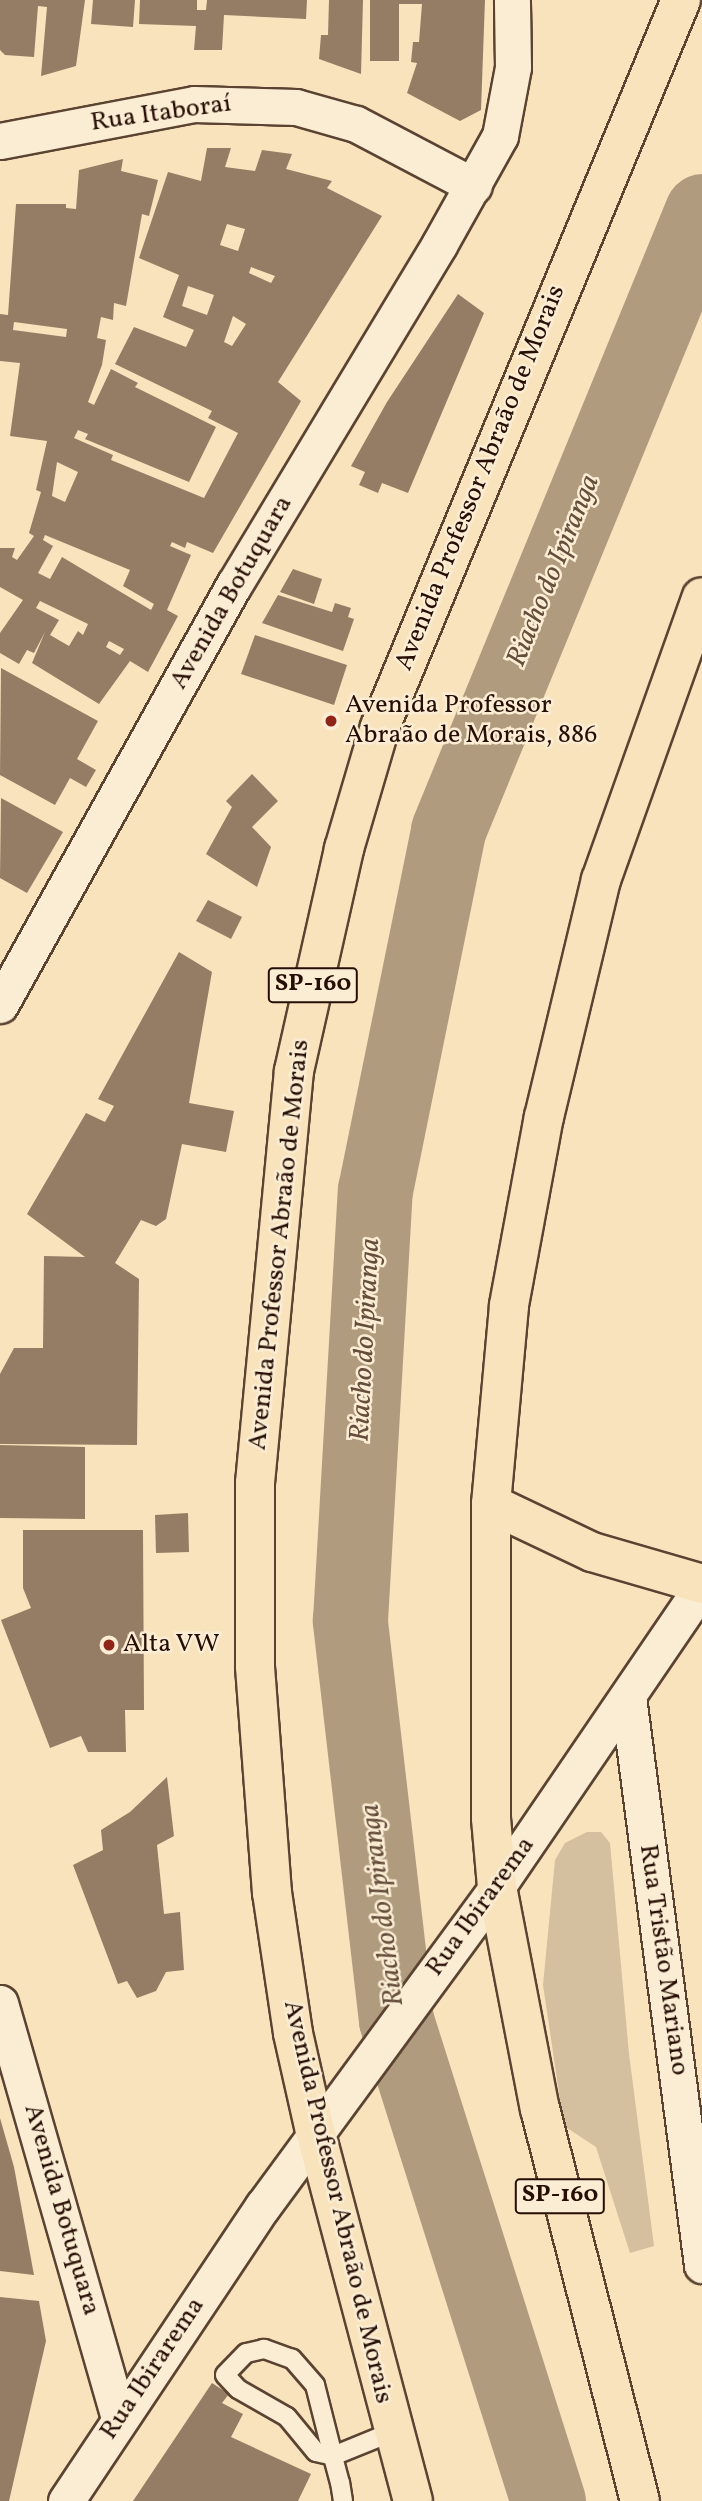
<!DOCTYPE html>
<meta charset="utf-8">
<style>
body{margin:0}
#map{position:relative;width:702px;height:2501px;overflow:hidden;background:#f8e3bd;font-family:Vollkorn,serif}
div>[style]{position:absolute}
.green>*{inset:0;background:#d4bf9e}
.river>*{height:75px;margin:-37.5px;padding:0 37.5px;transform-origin:37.5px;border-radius:37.5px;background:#b19b7e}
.building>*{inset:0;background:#947d64}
.roads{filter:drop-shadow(2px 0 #5b4332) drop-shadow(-2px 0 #5b4332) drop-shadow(0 2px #5b4332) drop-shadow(0 -2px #5b4332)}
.service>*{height:18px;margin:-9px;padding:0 9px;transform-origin:9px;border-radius:9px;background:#faedd4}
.minor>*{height:35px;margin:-17.5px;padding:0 17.5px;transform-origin:17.5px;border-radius:17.5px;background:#faedd4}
.primary>*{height:38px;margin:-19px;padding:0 19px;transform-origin:19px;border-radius:19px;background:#f8e3bd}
.dots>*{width:19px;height:19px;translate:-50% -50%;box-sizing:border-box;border:4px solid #faedd4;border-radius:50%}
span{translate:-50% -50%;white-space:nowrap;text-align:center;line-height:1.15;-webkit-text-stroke:5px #faedd4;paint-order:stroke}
.shield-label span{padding:2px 5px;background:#faedd4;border:2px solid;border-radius:5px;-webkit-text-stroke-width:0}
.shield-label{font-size:24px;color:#270e04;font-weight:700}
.street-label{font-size:26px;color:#270e04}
.poi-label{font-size:26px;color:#270e04}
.left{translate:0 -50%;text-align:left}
.water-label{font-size:28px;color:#654d3b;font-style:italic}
</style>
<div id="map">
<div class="green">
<div style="clip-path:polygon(587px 1832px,601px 1832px,610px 1843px,629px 2054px,654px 2246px,630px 2253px,596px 2147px,564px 2126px,543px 1985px,555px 1860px,565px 1843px)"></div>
</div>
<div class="river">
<div style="left:548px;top:2501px;width:504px;rotate:-107.54deg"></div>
<div style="left:396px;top:2020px;width:403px;rotate:-96.6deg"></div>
<div style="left:350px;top:1620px;width:431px;rotate:-86.7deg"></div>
<div style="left:375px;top:1190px;width:367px;rotate:-78.5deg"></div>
<div style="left:448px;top:830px;width:669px;rotate:-67.69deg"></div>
</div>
<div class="building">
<div style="clip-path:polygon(0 0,85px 0,76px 66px,41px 76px,47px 7px,38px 6px,34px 57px,5px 55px,0 50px)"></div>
<div style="clip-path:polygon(93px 0,135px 0,133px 27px,91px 24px)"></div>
<div style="clip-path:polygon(140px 0,197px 0,197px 10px,206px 10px,207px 0,307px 0,306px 19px,224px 15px,222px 50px,194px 50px,196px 26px,139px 24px)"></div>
<div style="clip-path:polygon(329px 0,363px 0,361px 74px,319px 59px,321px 35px,328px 35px)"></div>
<div style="clip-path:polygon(370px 0,485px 0,481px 110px,460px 121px,407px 93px,417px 63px,411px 62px,413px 42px,419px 42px,422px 4px,399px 4px,399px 61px,370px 61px)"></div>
<div style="clip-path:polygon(evenodd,207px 148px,231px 148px,225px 167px,255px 171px,262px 150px,292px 154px,286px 169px,332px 181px,327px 188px,382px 216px,278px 382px,301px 401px,213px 553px,187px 542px,185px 548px,172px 542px,170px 546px,191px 555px,167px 610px,178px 616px,148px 672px,130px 661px,99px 704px,32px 663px,45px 632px,34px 653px,27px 650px,19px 664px,0 653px,0 633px,23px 600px,0 587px,0 548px,15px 548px,12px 557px,17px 560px,34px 536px,29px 533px,41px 492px,36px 490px,47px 441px,10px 436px,20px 363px,0 361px,0 314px,8px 315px,16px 204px,66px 204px,66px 208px,76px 209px,79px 170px,123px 159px,121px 171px,158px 180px,149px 216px,142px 214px,126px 306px,114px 303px,113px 320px,101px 317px,97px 338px,106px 340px,102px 365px,88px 402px,94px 405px,111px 369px,138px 383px,135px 387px,216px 427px,189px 482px,85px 439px,88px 434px,78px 430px,74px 438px,113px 455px,111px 460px,204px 498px,238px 433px,208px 418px,212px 411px,115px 364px,134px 327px,186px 347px,194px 330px,163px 317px,179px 275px,139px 258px,168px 172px,201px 181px,207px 148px,227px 224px,245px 229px,238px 251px,220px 245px,227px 224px,207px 148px,251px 267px,275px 276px,271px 283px,249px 273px,251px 267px,207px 148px,188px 286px,214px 295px,207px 315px,182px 306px,188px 286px,207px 148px,233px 316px,246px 324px,232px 346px,224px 342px,233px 316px,207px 148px,14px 322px,67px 329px,66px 337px,13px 330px,14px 322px,207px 148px,57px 462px,78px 472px,65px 502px,52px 496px,57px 462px,207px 148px,45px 535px,130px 570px,123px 586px,154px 604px,151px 610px,62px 557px,50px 579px,38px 573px,53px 546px,43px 540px,45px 535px,207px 148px,40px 601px,88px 624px,83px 635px,78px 631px,69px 646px,50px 635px,59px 620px,36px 608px,40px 601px,207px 148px,109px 641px,124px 649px,120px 655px,106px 647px,109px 641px)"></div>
<div style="clip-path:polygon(458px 294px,484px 313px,408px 493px,382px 483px,378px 493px,359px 485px,365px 472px,351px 466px,387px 402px)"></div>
<div style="clip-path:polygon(293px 569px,322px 579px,314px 604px,280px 592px)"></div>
<div style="clip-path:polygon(278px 595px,332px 612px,335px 603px,351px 608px,348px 617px,354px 619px,343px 651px,262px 623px)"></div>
<div style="clip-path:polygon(255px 635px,347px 665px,334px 705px,241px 674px)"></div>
<div style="clip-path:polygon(1px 668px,98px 721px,77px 759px,96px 770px,86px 787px,70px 778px,55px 805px,0 775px)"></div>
<div style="clip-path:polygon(252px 774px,278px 801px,252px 827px,271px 847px,257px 887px,206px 854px,232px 807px,226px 801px)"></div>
<div style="clip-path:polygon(1px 798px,63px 832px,27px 893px,0 878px)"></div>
<div style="clip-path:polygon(208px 900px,242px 917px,231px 939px,196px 921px)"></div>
<div style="clip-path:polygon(179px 952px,212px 972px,189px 1103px,234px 1111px,226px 1152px,182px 1144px,166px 1219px,156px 1226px,141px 1220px,115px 1263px,139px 1279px,137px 1445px,0 1444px,0 1374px,14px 1348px,43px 1348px,44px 1256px,85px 1257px,27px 1214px,86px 1113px,105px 1122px,114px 1106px,98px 1099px)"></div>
<div style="clip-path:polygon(0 1445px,85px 1447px,85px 1519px,0 1518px)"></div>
<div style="clip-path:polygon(188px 1513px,189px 1552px,156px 1553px,155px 1515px)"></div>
<div style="clip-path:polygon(23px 1530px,143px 1530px,144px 1710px,125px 1710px,126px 1752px,88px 1752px,81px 1736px,50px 1748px,1px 1620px,31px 1608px,23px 1588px)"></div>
<div style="clip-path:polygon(167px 1777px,174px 1836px,157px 1845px,164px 1914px,180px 1912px,184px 1970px,166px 1972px,156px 1991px,137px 1998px,127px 1981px,118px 1984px,73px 1865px,103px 1850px,101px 1830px,130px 1812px)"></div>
<div style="clip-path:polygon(0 2118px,14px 2167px,34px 2275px,0 2271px)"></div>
<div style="clip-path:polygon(0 2297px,39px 2301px,46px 2341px,9px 2501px,0 2501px)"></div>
<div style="clip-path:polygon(212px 2383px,229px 2394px,222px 2403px,243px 2414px,231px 2437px,311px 2474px,298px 2501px,133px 2501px)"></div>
</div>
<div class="roads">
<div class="service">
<div style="left:343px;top:2501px;width:18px;rotate:-99deg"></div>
<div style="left:340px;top:2483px;width:28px;rotate:-105deg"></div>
<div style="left:333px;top:2456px;width:73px;rotate:-104.2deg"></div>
<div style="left:315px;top:2385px;width:35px;rotate:-131deg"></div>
<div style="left:292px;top:2359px;width:30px;rotate:-160deg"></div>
<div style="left:264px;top:2349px;width:18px;rotate:167deg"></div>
<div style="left:246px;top:2353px;width:30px;rotate:134deg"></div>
<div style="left:225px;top:2375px;width:19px;rotate:47deg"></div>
<div style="left:238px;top:2389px;width:56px;rotate:29.7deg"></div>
<div style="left:287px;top:2417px;width:45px;rotate:50.4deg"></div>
<div style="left:316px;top:2452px;width:17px;rotate:13deg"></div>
<div style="left:333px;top:2456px;width:64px;rotate:-22.1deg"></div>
</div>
<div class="minor">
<div style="left:0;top:141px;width:197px;rotate:-10.8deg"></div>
<div style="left:194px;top:104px;width:102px;rotate:1.7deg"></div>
<div style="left:296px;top:107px;width:62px;rotate:15.8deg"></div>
<div style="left:356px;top:124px;width:133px;rotate:27.7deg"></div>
<div style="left:0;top:1005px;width:481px;rotate:-60.9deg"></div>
<div style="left:234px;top:585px;width:397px;rotate:-58.9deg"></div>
<div style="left:439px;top:245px;width:125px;rotate:-60.8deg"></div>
<div style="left:500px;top:136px;width:70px;rotate:-79.3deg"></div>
<div style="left:513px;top:67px;width:67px;rotate:-90.9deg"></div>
<div style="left:628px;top:1697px;width:573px;rotate:82.58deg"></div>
<div style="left:0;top:2003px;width:433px;rotate:74deg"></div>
<div style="left:66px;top:2501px;width:355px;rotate:-56.3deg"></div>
<div style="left:263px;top:2206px;width:396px;rotate:-53.7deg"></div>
<div style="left:497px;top:1887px;width:363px;rotate:-55.7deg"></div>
</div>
<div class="primary">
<div style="left:491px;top:1504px;width:112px;rotate:25.4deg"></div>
<div style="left:592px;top:1552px;width:115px;rotate:16.2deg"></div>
<div style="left:413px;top:2501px;width:383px;rotate:-104.8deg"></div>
<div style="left:315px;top:2131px;width:100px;rotate:-102.7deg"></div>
<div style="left:293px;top:2033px;width:142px;rotate:-98.5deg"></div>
<div style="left:272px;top:1893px;width:228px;rotate:-94.3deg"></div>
<div style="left:255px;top:1666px;width:183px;rotate:-90deg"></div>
<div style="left:255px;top:1483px;width:414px;rotate:-84.6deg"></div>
<div style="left:294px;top:1071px;width:228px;rotate:-77.3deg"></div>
<div style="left:344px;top:849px;width:127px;rotate:-73.6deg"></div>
<div style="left:380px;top:727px;width:787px;rotate:-67.51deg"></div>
<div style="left:640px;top:2501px;width:404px;rotate:-104.3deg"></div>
<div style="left:540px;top:2110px;width:227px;rotate:-100.9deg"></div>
<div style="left:497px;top:1887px;width:69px;rotate:-95deg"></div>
<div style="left:491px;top:1818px;width:314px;rotate:-90deg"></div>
<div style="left:491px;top:1504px;width:200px;rotate:-84.8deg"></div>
<div style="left:509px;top:1305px;width:191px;rotate:-79.5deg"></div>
<div style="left:544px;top:1117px;width:244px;rotate:-76.5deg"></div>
<div style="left:601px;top:880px;width:300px;rotate:-70.4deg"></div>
</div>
</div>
<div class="dots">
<div style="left:331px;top:721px;background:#8f2418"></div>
<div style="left:109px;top:1645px;background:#8f2418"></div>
</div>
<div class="shield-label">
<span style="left:313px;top:985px">SP-160</span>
<span style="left:560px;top:2196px">SP-160</span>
</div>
<div class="street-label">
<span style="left:161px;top:114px;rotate:-8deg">Rua Itaboraí</span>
<span style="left:481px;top:478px;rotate:-68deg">Avenida Professor Abraão de Morais</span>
<span style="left:232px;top:593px;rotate:-60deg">Avenida Botuquara</span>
<span style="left:280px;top:1245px;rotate:-84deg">Avenida Professor Abraão de Morais</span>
<span style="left:481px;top:1907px;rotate:-54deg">Rua Ibirarema</span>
<span style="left:663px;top:1960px;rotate:82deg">Rua Tristão Mariano</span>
<span style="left:337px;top:2202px;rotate:77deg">Avenida Professor Abraão de Morais</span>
<span style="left:61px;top:2210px;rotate:74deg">Avenida Botuquara</span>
<span style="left:153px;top:2369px;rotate:-56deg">Rua Ibirarema</span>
</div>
<div class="poi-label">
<span class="left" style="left:345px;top:721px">Avenida Professor<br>Abraão de Morais, 886</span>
<span class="left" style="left:123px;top:1645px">Alta VW</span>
</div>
<div class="water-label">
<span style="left:554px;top:571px;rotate:-68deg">Riacho do Ipiranga</span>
<span style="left:366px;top:1340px;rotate:-87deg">Riacho do Ipiranga</span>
<span style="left:383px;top:1905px;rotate:-97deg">Riacho do Ipiranga</span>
</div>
</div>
